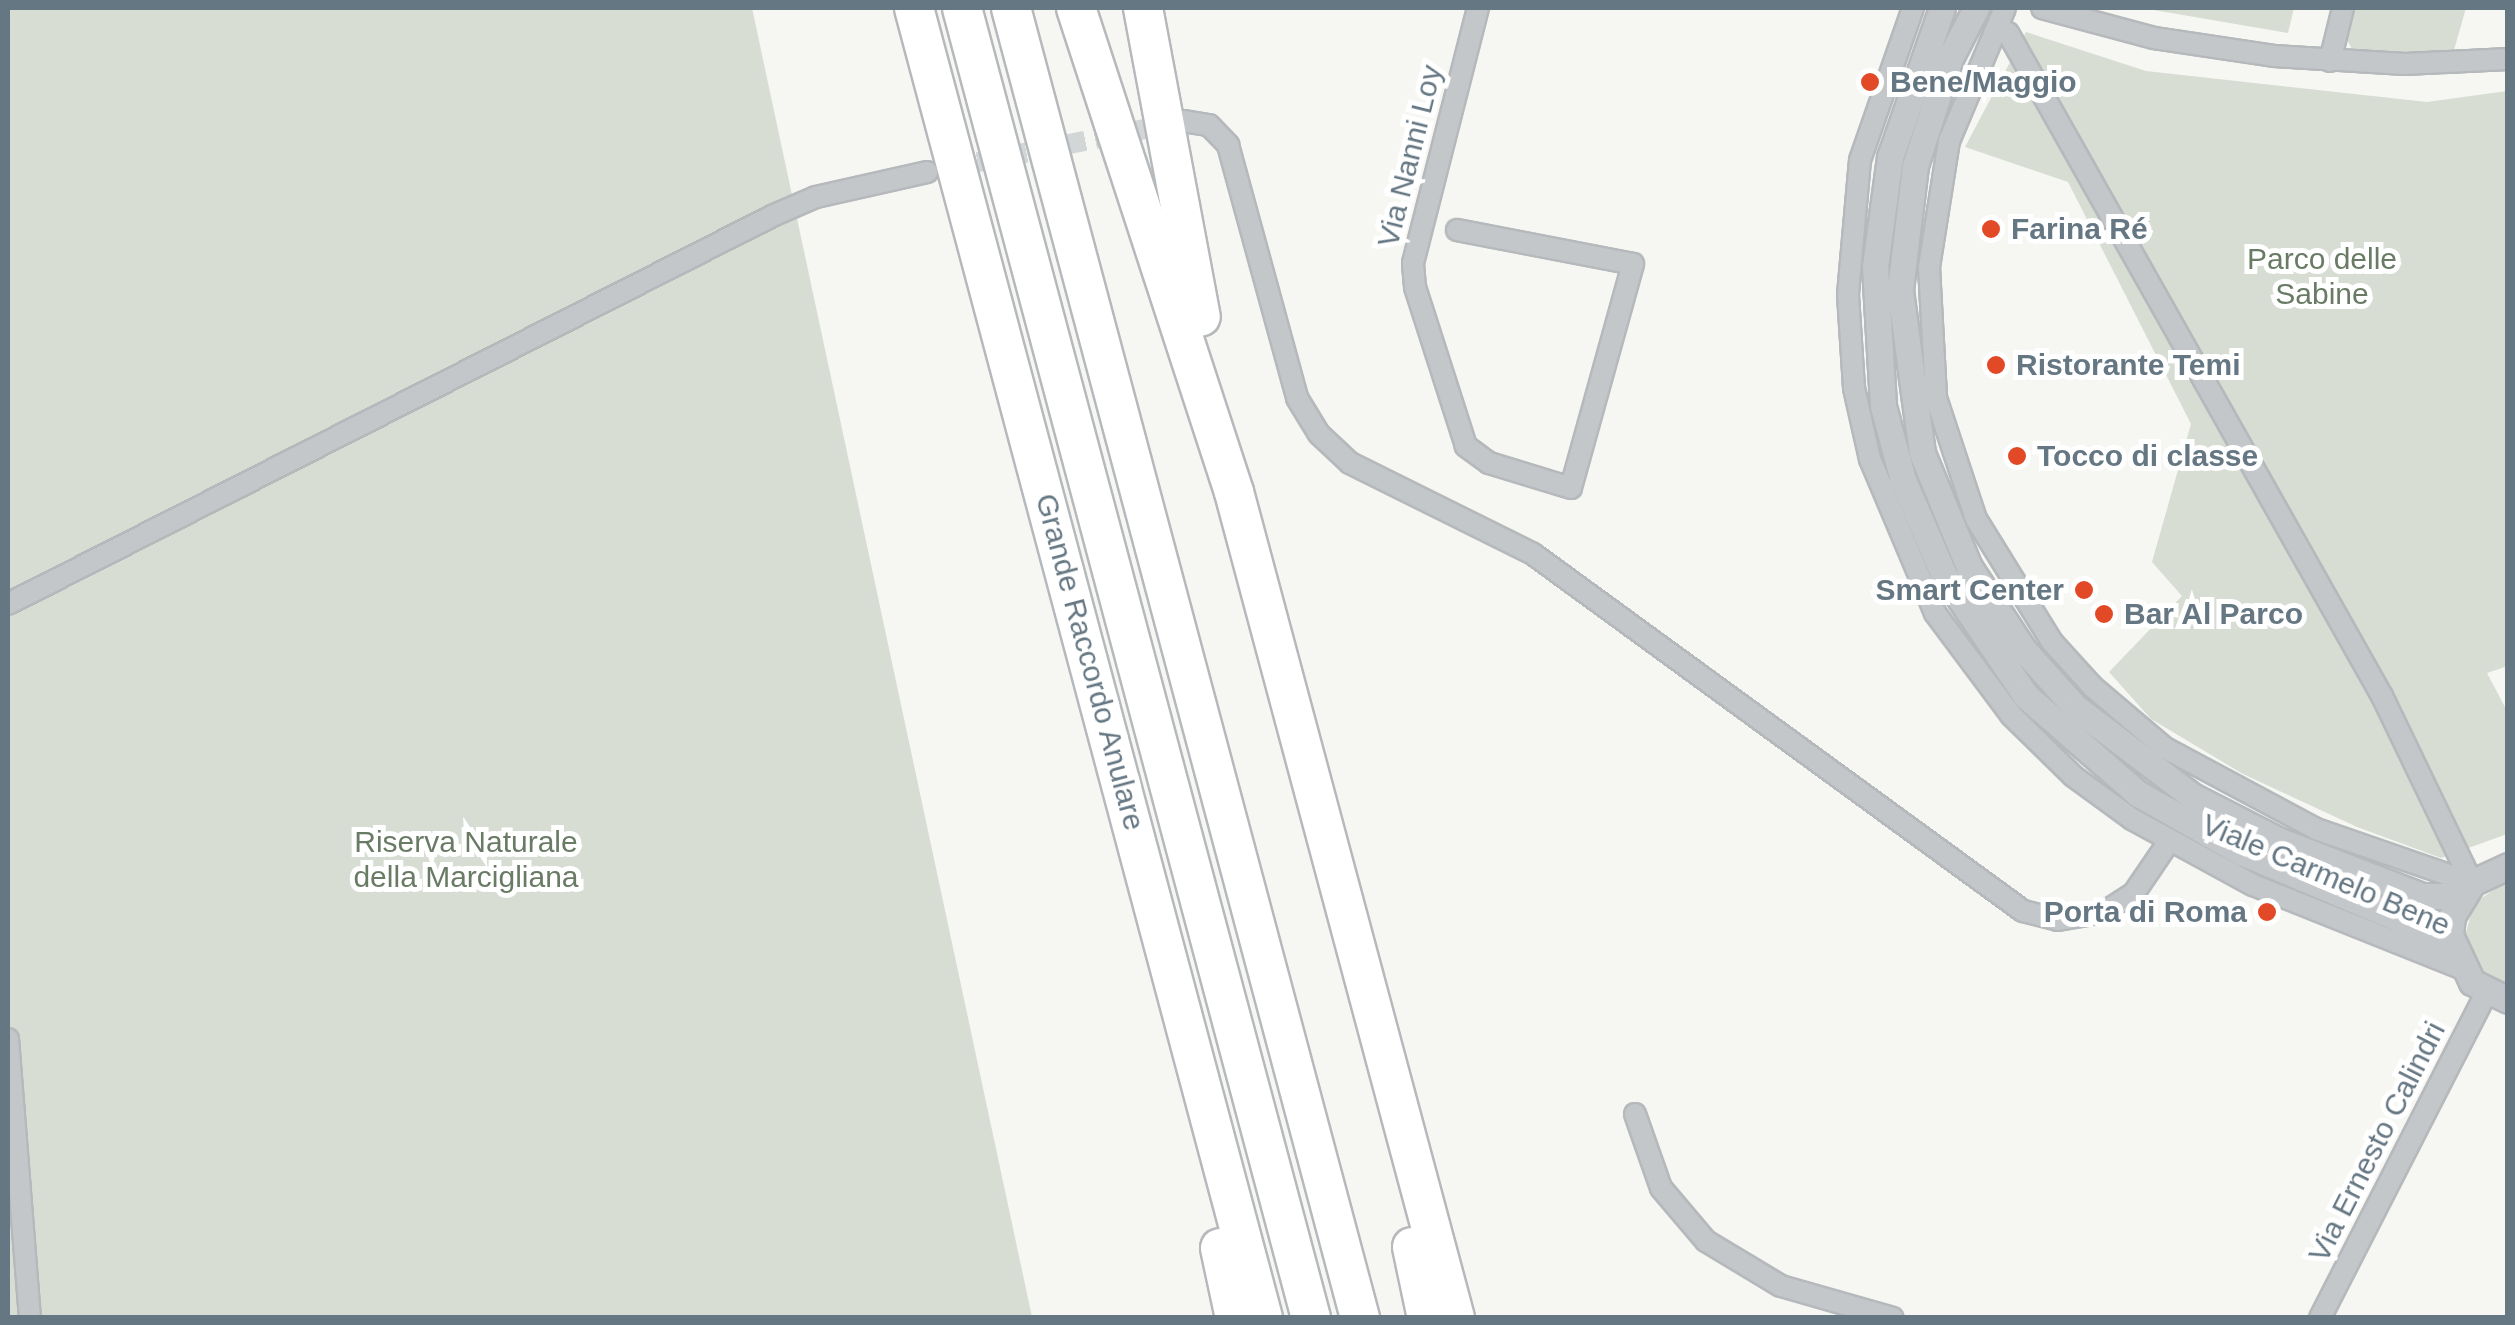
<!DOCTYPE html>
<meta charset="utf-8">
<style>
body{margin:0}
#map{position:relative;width:2515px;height:1325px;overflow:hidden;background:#f6f6f2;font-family:Helvetica,sans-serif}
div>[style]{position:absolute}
.green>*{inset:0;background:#d7ddd3}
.minor-tunnel>*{height:20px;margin-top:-10px;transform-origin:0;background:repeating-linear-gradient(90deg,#d2d6d6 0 20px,transparent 0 30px)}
.roads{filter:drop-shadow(2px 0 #b6b9bc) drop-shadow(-2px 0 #b6b9bc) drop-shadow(0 2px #b6b9bc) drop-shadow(0 -2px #b6b9bc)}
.minor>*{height:20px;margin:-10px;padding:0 10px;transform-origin:10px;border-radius:10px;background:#c3c7ca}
.tertiary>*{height:25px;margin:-12.5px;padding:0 12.5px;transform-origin:12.5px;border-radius:12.5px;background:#c3c7ca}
.motorway>*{height:38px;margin:-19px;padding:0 19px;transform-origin:19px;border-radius:19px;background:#fff}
.dots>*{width:28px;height:28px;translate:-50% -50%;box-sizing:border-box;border:5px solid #fff;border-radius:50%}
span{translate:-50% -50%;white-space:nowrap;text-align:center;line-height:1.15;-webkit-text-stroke:10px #fff;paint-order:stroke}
.poi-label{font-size:30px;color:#657783;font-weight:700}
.left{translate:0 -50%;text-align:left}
.right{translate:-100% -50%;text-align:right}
.street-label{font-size:30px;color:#657783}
.park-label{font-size:30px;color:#697b64}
.frame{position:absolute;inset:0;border:10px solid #657783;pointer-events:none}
</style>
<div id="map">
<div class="green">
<div style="clip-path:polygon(8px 8px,752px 8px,1032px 1317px,8px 1318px)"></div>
<div style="clip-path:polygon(2142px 8px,2294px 8px,2288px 33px)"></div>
<div style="clip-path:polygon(2350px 8px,2466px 8px,2454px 50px,2395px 57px,2353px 51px,2346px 38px)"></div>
<div style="clip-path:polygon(2026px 32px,2146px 71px,2427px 102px,2507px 91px,2508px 666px,2487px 673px,2507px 711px,2507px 834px,2441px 858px,2357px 827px,2243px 774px,2151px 719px,2109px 672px,2182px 596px,2152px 562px,2191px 424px,2068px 182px,1965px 147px)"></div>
<div style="clip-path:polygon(2507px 881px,2507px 984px,2478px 968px,2465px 936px,2474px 903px)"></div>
</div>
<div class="minor-tunnel">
<div style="left:948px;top:168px;width:226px;rotate:-11.2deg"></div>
</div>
<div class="roads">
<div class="minor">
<div style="left:1913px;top:8px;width:161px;rotate:109.2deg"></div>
<div style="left:1860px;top:160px;width:136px;rotate:95.1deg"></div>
<div style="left:1848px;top:295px;width:93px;rotate:86.3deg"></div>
<div style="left:1854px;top:388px;width:73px;rotate:77.3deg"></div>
<div style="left:1870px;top:459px;width:167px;rotate:67.1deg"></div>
<div style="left:1935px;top:613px;width:127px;rotate:53.3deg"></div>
<div style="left:2011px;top:715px;width:87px;rotate:44.5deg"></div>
<div style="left:2073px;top:776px;width:73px;rotate:36.1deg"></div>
<div style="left:2132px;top:819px;width:138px;rotate:28.6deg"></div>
<div style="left:2253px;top:885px;width:223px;rotate:21.8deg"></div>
<div style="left:2005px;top:8px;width:144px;rotate:112.8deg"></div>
<div style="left:1949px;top:141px;width:128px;rotate:99deg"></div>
<div style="left:1929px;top:267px;width:131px;rotate:86.9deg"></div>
<div style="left:1936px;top:398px;width:127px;rotate:71.7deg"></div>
<div style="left:1976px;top:519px;width:145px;rotate:58.3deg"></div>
<div style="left:2052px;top:642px;width:61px;rotate:47.7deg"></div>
<div style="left:2093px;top:687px;width:94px;rotate:40.3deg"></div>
<div style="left:2165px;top:748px;width:171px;rotate:28.2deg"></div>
<div style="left:2316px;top:829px;width:165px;rotate:19.1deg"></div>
<div style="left:2042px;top:8px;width:116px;rotate:15deg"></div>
<div style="left:2154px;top:38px;width:121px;rotate:8.5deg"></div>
<div style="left:2274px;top:56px;width:131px;rotate:3.5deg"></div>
<div style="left:2405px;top:64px;width:103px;rotate:-2.8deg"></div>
<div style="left:2008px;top:33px;width:761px;rotate:60.57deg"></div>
<div style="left:2382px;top:696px;width:208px;rotate:64.3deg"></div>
<div style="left:2330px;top:61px;width:55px;rotate:-76.2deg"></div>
<div style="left:1183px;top:121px;width:26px;rotate:9deg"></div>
<div style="left:1209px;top:125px;width:28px;rotate:46deg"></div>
<div style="left:1228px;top:145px;width:262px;rotate:74.7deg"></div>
<div style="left:1297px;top:398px;width:42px;rotate:58.6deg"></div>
<div style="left:1319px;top:434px;width:42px;rotate:43.1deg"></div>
<div style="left:1350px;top:463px;width:204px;rotate:26.4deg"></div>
<div style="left:1533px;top:554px;width:606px;rotate:36.08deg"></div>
<div style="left:2023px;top:911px;width:36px;rotate:14deg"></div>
<div style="left:2058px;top:920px;width:48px;rotate:-9.7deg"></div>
<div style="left:2105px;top:912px;width:35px;rotate:-33deg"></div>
<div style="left:2134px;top:893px;width:53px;rotate:-55.7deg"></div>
<div style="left:1457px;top:230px;width:179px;rotate:10.9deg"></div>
<div style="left:1633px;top:264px;width:232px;rotate:105.5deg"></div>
<div style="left:1571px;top:488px;width:86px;rotate:-163deg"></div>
<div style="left:1489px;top:463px;width:29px;rotate:-144deg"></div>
<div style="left:1466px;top:446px;width:167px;rotate:-107.8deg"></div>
<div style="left:1415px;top:287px;width:24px;rotate:-95deg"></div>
<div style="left:1413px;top:263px;width:263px;rotate:-75.7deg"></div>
<div style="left:8px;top:604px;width:857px;rotate:-26.92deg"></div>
<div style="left:772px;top:216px;width:48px;rotate:-23.4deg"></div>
<div style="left:816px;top:197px;width:114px;rotate:-12.7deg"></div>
<div style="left:8px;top:1039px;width:280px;rotate:85.5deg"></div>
<div style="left:1635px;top:1114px;width:78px;rotate:70.6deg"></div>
<div style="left:1661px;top:1188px;width:70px;rotate:49.7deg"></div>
<div style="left:1706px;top:1241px;width:87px;rotate:31deg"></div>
<div style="left:1781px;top:1286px;width:116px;rotate:15.9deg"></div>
<div style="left:2320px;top:1318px;width:365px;rotate:-62.9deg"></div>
</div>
<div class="tertiary">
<div style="left:1942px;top:8px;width:158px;rotate:109.2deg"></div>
<div style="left:1890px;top:157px;width:110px;rotate:97.8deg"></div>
<div style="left:1875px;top:266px;width:140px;rotate:86.7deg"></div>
<div style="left:1883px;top:406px;width:77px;rotate:74.9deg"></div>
<div style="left:1903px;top:480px;width:103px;rotate:66.7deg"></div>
<div style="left:1944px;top:575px;width:146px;rotate:55.9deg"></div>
<div style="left:2026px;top:696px;width:147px;rotate:41.1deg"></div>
<div style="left:2137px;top:793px;width:120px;rotate:29.6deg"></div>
<div style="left:2241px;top:852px;width:203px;rotate:22.9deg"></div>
<div style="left:2428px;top:931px;width:34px;rotate:43deg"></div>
<div style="left:1976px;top:8px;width:56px;rotate:117.5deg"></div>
<div style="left:1950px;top:58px;width:114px;rotate:108deg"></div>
<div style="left:1915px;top:166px;width:125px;rotate:96.9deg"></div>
<div style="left:1900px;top:290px;width:164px;rotate:82.3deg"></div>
<div style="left:1922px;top:453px;width:123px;rotate:67.6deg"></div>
<div style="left:1969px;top:567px;width:98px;rotate:56.6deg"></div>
<div style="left:2023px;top:649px;width:79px;rotate:48.1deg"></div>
<div style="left:2076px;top:708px;width:146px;rotate:37.2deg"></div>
<div style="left:2192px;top:796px;width:99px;rotate:27.1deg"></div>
<div style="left:2280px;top:841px;width:152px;rotate:21.2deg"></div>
<div style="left:2422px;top:896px;width:24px"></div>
<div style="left:2446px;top:896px;width:29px;rotate:-27deg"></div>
<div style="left:2508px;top:866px;width:40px;rotate:155deg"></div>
<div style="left:2472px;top:883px;width:39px;rotate:121deg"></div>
<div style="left:2452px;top:916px;width:19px;rotate:96deg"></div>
<div style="left:2450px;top:935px;width:52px;rotate:64.9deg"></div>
<div style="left:2472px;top:982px;width:40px;rotate:26.6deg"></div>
</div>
<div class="motorway">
<div style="left:914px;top:8px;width:1356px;rotate:75.08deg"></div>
<div style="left:962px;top:8px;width:1356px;rotate:75.08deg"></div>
<div style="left:1011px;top:8px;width:1356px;rotate:75.08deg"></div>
<div style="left:1076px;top:8px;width:509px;rotate:71.92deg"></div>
<div style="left:1234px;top:492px;width:855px;rotate:75.02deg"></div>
<div style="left:1143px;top:8px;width:314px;rotate:79.4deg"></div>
<div style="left:1412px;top:1247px;width:73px;rotate:78.1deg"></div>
<div style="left:1220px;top:1248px;width:72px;rotate:77.9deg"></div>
</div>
</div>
<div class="dots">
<div style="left:1870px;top:82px;background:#e24926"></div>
<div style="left:1991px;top:229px;background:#e24926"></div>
<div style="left:1996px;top:365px;background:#e24926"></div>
<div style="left:2017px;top:456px;background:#e24926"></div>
<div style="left:2084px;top:590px;background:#e24926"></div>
<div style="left:2104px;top:614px;background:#e24926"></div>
<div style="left:2267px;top:912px;background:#e24926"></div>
</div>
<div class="poi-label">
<span class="left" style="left:1890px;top:82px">Bene/Maggio</span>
<span class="left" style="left:2011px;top:229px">Farina Ré</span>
<span class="left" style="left:2016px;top:365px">Ristorante Temi</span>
<span class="left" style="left:2037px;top:456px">Tocco di classe</span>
<span class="right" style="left:2064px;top:590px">Smart Center</span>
<span class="left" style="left:2124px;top:614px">Bar Al Parco</span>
<span class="right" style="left:2247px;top:912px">Porta di Roma</span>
</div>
<div class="street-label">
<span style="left:1410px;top:156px;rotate:-76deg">Via Nanni Loy</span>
<span style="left:1090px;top:662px;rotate:75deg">Grande Raccordo Anulare</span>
<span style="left:2326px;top:875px;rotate:23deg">Viale Carmelo Bene</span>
<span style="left:2377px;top:1142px;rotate:-63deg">Via Ernesto Calindri</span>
</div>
<div class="park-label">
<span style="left:2322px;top:276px">Parco delle<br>Sabine</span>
<span style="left:466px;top:859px">Riserva Naturale<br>della Marcigliana</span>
</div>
<div class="frame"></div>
</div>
